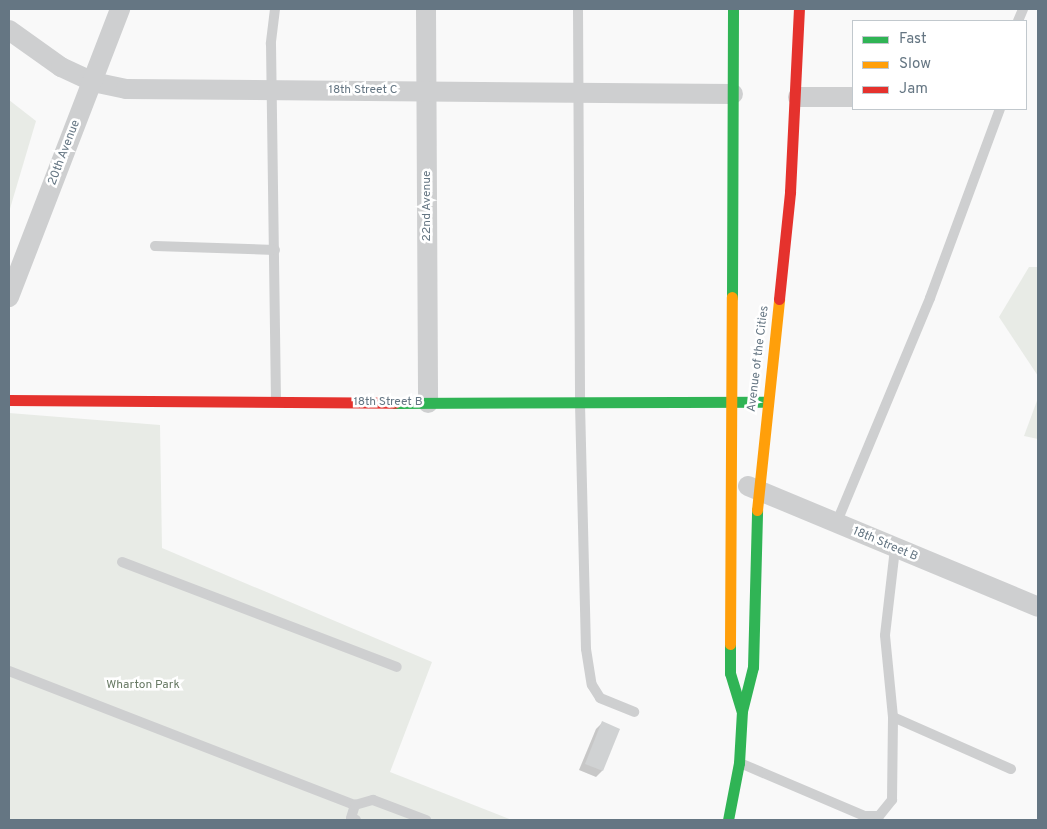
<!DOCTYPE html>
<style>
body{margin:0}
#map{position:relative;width:1047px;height:829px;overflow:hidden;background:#f9f9f9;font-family:Overpass,sans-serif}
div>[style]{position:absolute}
.green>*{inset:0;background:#e8ebe6}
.shadow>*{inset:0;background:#0003}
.building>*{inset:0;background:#d0d2d3}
.lane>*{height:10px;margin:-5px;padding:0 5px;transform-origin:5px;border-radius:5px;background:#cecfd0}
.street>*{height:20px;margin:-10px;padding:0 10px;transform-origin:10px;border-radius:10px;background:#cecfd0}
.fast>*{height:11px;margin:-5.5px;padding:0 5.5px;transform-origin:5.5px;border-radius:5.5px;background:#30b455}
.slow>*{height:11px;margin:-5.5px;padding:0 5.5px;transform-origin:5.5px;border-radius:5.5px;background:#ff9f0a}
.jam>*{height:11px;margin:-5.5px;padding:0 5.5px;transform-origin:5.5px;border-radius:5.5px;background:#e5322d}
span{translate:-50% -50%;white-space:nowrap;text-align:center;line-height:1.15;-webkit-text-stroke:5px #fff;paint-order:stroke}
.street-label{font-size:12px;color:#657683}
.park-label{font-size:12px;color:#687a64}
.frame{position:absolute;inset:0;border:10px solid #657683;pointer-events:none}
.legend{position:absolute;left:852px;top:20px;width:175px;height:90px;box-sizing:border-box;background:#fff;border:1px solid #c1c8cd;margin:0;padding:6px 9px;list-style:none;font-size:15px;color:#657683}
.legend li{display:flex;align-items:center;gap:10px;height:25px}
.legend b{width:25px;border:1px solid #c1c8cd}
</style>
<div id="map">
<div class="green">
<div style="clip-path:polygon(9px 100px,36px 121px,9px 212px)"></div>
<div style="clip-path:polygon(1029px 267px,1038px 267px,1038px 376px,999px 317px)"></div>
<div style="clip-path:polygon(1038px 398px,1038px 439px,1024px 436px)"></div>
<div style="clip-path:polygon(9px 413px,160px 425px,162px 548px,432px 662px,390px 772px,512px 820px,9px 820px)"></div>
</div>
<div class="shadow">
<div style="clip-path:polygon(602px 723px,602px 771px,596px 777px,579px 770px,596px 729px)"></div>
</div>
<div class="building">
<div style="clip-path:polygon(602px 721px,620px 729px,603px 771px,585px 764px)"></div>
</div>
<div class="lane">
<div style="left:275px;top:9px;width:35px;rotate:97deg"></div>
<div style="left:271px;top:44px;width:356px;rotate:89.2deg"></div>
<div style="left:578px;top:9px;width:395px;rotate:89.7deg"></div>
<div style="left:580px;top:404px;width:245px;rotate:88.6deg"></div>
<div style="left:586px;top:649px;width:36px;rotate:81deg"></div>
<div style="left:592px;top:685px;width:15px;rotate:58deg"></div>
<div style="left:600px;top:698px;width:37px;rotate:22deg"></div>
<div style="left:1018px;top:21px;width:13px;rotate:-67deg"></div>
<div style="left:155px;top:246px;width:120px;rotate:1.9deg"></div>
<div style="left:836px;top:524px;width:245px;rotate:-67.4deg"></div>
<div style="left:930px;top:298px;width:202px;rotate:-69.7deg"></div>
<div style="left:122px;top:562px;width:294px;rotate:20.9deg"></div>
<div style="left:9px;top:671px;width:371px;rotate:21.2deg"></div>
<div style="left:893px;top:717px;width:129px;rotate:23.8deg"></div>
<div style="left:740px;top:763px;width:135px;rotate:23.1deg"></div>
<div style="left:864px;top:816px;width:15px"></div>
<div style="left:879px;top:816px;width:21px;rotate:-51deg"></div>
<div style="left:892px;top:800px;width:83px;rotate:-89.3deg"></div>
<div style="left:893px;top:717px;width:82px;rotate:-95.6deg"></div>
<div style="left:885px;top:635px;width:87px;rotate:-83.4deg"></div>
<div style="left:356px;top:820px;width:5px;rotate:-158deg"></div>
<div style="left:351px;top:818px;width:14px;rotate:-73deg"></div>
<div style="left:355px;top:805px;width:19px;rotate:-16deg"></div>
<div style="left:373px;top:800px;width:57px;rotate:20.7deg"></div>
</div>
<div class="street">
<div style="left:426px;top:9px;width:394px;rotate:89.7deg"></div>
<div style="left:9px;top:30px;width:64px;rotate:35.4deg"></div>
<div style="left:61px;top:67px;width:35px;rotate:25deg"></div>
<div style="left:93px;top:82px;width:34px;rotate:12deg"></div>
<div style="left:126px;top:89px;width:607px;rotate:0.47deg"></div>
<div style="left:798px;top:97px;width:55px"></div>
<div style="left:9px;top:297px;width:309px;rotate:-68.9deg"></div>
<div style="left:748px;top:486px;width:314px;rotate:22.6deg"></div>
</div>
<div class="fast">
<div style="left:732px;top:297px;width:288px;rotate:-89.8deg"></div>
<div style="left:395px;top:403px;width:372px;rotate:-0.2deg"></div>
<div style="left:730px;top:644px;width:29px;rotate:90deg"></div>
<div style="left:730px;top:673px;width:39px;rotate:73deg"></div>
<div style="left:728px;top:820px;width:58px;rotate:-79.1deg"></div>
<div style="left:739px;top:763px;width:52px;rotate:-86.7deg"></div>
<div style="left:742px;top:711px;width:45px;rotate:-76deg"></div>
<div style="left:753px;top:667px;width:157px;rotate:-88.5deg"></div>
</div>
<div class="slow">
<div style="left:757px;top:510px;width:212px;rotate:-84deg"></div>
<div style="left:730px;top:644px;width:347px;rotate:-89.7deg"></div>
</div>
<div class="jam">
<div style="left:779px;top:299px;width:108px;rotate:-84.1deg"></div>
<div style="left:790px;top:192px;width:183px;rotate:-87.2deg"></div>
<div style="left:9px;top:400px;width:386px;rotate:0.4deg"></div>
</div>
<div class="street-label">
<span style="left:363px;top:91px">18th Street C</span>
<span style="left:65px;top:153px;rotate:-69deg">20th Avenue</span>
<span style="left:428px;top:206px;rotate:-90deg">22nd Avenue</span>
<span style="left:759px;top:359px;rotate:-83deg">Avenue of the Cities</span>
<span style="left:388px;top:403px">18th Street B</span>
<span style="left:885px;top:545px;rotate:23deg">18th Street B</span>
</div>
<div class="park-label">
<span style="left:143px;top:686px">Wharton Park</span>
</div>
<div class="frame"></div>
<ul class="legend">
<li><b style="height:6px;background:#30b455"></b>Fast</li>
<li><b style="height:6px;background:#ff9f0a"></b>Slow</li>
<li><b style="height:6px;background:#e5322d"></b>Jam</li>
</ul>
</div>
